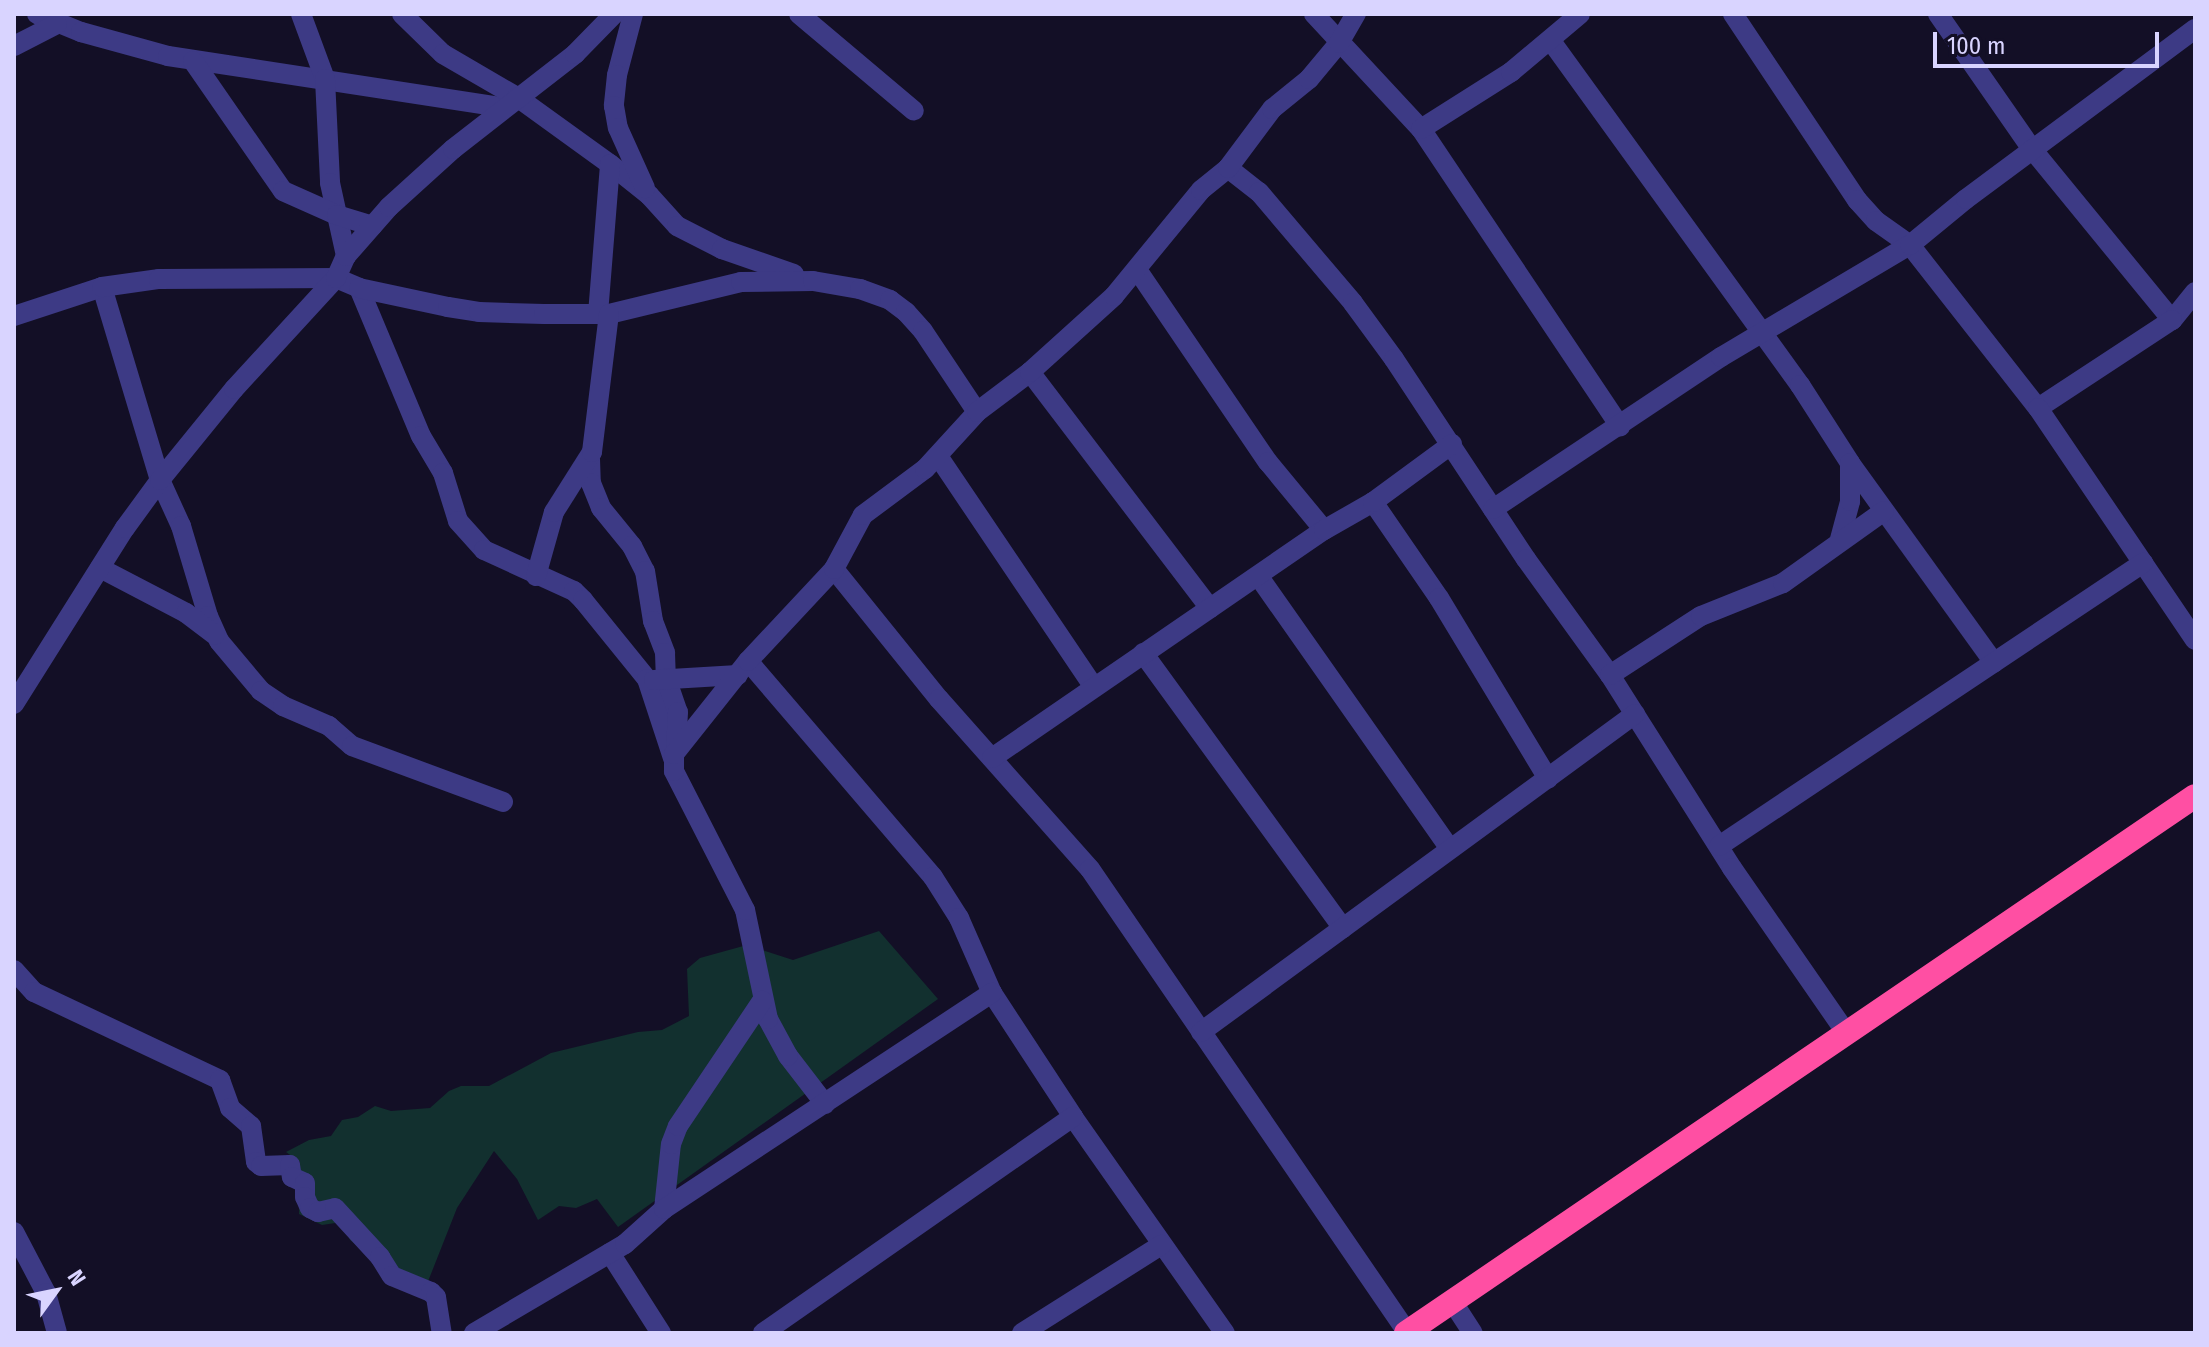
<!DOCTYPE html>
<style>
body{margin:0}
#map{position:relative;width:2209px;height:1347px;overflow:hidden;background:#130f26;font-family:"Fira Sans Condensed",sans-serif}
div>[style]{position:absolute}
.green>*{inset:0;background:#12302f}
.minor>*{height:20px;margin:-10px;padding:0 10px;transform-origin:10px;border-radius:10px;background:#3d3a85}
.highway>*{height:24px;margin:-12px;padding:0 12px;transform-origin:12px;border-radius:12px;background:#ff4fa3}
span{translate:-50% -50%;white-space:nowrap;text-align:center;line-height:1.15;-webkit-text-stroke:7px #130f26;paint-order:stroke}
.frame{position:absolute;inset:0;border:16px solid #d9d4ff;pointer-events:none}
.north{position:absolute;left:16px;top:1251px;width:80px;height:80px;-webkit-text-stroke:6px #130f26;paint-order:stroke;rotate:57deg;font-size:22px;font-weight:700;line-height:32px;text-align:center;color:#d9d4ff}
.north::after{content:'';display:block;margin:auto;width:28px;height:36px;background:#d9d4ff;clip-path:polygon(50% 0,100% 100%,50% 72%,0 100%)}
.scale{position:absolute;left:1933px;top:32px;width:226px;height:36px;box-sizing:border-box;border:4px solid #d9d4ff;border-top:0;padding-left:10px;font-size:24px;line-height:28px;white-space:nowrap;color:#d9d4ff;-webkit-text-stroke:6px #130f26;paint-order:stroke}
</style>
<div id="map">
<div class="green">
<div style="clip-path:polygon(879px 931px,938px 999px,618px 1227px,597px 1199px,576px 1208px,559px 1206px,538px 1220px,517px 1179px,494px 1151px,457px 1208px,427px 1284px,367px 1254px,350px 1240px,342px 1222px,322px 1225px,299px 1214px,300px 1162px,286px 1152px,309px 1140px,331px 1136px,342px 1120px,358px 1117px,375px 1106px,391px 1111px,430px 1108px,449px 1091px,461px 1086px,489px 1086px,551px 1053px,638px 1032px,662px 1030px,689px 1016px,687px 969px,700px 958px,747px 945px,793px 960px)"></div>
</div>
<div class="minor">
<div style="left:37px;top:14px;width:48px;rotate:22.2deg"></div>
<div style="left:81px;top:32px;width:90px;rotate:15.4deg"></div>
<div style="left:168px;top:56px;width:339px;rotate:8.7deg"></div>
<div style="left:301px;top:14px;width:69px;rotate:69.7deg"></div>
<div style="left:325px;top:79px;width:104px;rotate:87.2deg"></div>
<div style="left:330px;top:183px;width:75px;rotate:77.6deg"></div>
<div style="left:402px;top:14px;width:57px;rotate:44.3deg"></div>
<div style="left:443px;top:54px;width:86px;rotate:30.2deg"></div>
<div style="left:517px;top:97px;width:115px;rotate:35.8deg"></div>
<div style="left:610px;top:164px;width:50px;rotate:38.5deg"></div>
<div style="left:649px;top:195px;width:42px;rotate:47.9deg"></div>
<div style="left:677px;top:226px;width:51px;rotate:27.1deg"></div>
<div style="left:722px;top:249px;width:76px;rotate:19.1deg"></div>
<div style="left:633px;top:14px;width:63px;rotate:104.7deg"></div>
<div style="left:617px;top:75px;width:31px;rotate:96deg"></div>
<div style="left:614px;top:106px;width:22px;rotate:80deg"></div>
<div style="left:618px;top:128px;width:66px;rotate:65.8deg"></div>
<div style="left:799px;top:14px;width:150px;rotate:40.1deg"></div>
<div style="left:1314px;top:14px;width:157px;rotate:47.1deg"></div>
<div style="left:1421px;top:129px;width:358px;rotate:56.2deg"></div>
<div style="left:1733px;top:14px;width:224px;rotate:56.3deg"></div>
<div style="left:1857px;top:200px;width:28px;rotate:48deg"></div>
<div style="left:1876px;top:221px;width:42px;rotate:35.2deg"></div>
<div style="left:1910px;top:245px;width:207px;rotate:51.9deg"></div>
<div style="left:1938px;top:14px;width:165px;rotate:55.2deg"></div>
<div style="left:2032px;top:149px;width:221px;rotate:50.7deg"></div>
<div style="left:1551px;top:41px;width:425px;rotate:54.1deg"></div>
<div style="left:1800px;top:385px;width:93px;rotate:57.3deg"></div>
<div style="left:1850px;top:463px;width:246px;rotate:54.2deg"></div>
<div style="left:14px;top:46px;width:48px;rotate:-27.1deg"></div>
<div style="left:193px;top:61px;width:158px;rotate:55.3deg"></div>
<div style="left:283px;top:191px;width:59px;rotate:24deg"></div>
<div style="left:337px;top:215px;width:37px;rotate:17deg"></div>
<div style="left:1421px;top:129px;width:107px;rotate:-32.3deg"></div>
<div style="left:1511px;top:72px;width:90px;rotate:-40deg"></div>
<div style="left:1228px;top:168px;width:39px;rotate:38deg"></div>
<div style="left:1259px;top:192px;width:145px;rotate:49.7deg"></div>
<div style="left:1353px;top:303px;width:69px;rotate:53.8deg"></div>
<div style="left:1394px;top:359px;width:240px;rotate:56.6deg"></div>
<div style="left:1526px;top:559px;width:143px;rotate:54.1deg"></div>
<div style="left:1610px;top:675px;width:228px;rotate:57.7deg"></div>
<div style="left:1732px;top:868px;width:198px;rotate:55.3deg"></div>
<div style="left:1138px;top:271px;width:231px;rotate:55.8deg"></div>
<div style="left:1268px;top:462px;width:88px;rotate:50.5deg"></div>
<div style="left:102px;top:287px;width:202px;rotate:73.3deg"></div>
<div style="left:160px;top:480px;width:51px;rotate:65.5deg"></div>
<div style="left:181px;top:526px;width:94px;rotate:73.3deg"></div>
<div style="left:208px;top:616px;width:27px;rotate:66deg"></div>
<div style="left:219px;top:641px;width:65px;rotate:50deg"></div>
<div style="left:261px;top:691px;width:27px;rotate:34deg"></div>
<div style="left:283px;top:706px;width:50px;rotate:23.5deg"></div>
<div style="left:329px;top:726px;width:30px;rotate:41deg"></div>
<div style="left:352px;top:746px;width:161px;rotate:20.3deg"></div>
<div style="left:359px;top:288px;width:160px;rotate:67.3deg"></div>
<div style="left:421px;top:436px;width:43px;rotate:59.3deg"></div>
<div style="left:443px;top:473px;width:50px;rotate:72.6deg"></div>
<div style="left:458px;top:521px;width:39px;rotate:48deg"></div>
<div style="left:484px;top:550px;width:99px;rotate:24.5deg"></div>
<div style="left:574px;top:591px;width:13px;rotate:45deg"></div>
<div style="left:583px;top:600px;width:102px;rotate:51deg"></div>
<div style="left:647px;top:679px;width:83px;rotate:71.8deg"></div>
<div style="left:2195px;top:292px;width:36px;rotate:129deg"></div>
<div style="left:2172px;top:320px;width:160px;rotate:146.7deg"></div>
<div style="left:2038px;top:408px;width:280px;rotate:55.9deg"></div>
<div style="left:598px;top:314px;width:150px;rotate:-85.4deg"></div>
<div style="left:14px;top:316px;width:93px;rotate:-18.2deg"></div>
<div style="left:102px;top:287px;width:58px;rotate:-8deg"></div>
<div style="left:159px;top:279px;width:177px;rotate:-0.3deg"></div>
<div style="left:336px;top:278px;width:25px;rotate:23deg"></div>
<div style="left:359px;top:288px;width:91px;rotate:12.1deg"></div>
<div style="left:448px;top:307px;width:31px;rotate:9deg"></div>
<div style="left:479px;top:312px;width:65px;rotate:1.8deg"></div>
<div style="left:544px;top:314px;width:65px"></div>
<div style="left:609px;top:314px;width:136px;rotate:-13.6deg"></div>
<div style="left:741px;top:282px;width:72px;rotate:-0.8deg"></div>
<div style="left:813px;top:281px;width:48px;rotate:9.7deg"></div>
<div style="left:860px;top:289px;width:32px;rotate:20deg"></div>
<div style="left:890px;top:300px;width:20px;rotate:37deg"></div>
<div style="left:906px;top:312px;width:25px;rotate:48deg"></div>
<div style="left:923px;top:331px;width:97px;rotate:56.3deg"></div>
<div style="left:1030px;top:372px;width:297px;rotate:52.7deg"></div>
<div style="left:938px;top:456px;width:277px;rotate:56deg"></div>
<div style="left:590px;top:459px;width:24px;rotate:88deg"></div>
<div style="left:591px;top:483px;width:27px;rotate:68deg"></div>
<div style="left:601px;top:508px;width:49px;rotate:50.8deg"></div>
<div style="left:632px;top:546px;width:28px;rotate:63deg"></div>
<div style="left:645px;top:571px;width:51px;rotate:80.9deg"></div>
<div style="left:653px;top:621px;width:34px;rotate:69deg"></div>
<div style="left:665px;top:653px;width:25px;rotate:88deg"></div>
<div style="left:666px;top:678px;width:36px;rotate:71deg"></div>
<div style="left:678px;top:712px;width:38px;rotate:93deg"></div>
<div style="left:1373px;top:502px;width:116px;rotate:55.5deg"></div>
<div style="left:1439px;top:598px;width:211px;rotate:58.9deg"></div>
<div style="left:1493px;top:509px;width:274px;rotate:-33.7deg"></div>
<div style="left:1721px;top:357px;width:220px;rotate:-30.7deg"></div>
<div style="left:1910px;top:245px;width:72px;rotate:-39.4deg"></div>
<div style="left:1966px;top:199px;width:285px;rotate:-36.6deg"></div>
<div style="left:1840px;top:539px;width:39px;rotate:-75deg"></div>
<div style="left:1850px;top:501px;width:38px;rotate:-90deg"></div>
<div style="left:100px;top:568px;width:97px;rotate:27.6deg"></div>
<div style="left:186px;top:613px;width:36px;rotate:37deg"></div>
<div style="left:834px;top:569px;width:167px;rotate:51.1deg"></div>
<div style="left:939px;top:699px;width:227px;rotate:48.4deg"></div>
<div style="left:1090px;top:869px;width:561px;rotate:55.6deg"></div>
<div style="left:536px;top:576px;width:66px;rotate:-74.3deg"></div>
<div style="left:554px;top:512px;width:71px;rotate:-57.7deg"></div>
<div style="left:592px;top:452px;width:139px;rotate:-83deg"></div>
<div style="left:1259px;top:577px;width:332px;rotate:54.9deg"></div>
<div style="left:1143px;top:653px;width:340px;rotate:54deg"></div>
<div style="left:748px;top:661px;width:284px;rotate:49.4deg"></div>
<div style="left:933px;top:877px;width:49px;rotate:57.6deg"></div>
<div style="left:959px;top:918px;width:82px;rotate:66.3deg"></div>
<div style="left:992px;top:993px;width:148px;rotate:56.8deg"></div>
<div style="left:1073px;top:1117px;width:264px;rotate:54.9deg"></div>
<div style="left:1610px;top:675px;width:108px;rotate:-33deg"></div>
<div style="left:1701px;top:616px;width:88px;rotate:-21.9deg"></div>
<div style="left:1783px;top:583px;width:124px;rotate:-35.5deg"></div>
<div style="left:654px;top:680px;width:84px;rotate:-3.4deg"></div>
<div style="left:14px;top:704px;width:208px;rotate:-57.8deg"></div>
<div style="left:125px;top:528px;width:59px;rotate:-53.9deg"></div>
<div style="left:160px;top:480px;width:117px;rotate:-50.9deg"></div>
<div style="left:234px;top:389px;width:151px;rotate:-47.4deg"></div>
<div style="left:336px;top:278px;width:24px;rotate:-66deg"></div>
<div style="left:346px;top:256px;width:65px;rotate:-48.7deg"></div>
<div style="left:389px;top:207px;width:86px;rotate:-42.2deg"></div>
<div style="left:453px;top:149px;width:155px;rotate:-37.9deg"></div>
<div style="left:575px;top:54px;width:56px;rotate:-45.7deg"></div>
<div style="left:992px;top:758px;width:403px;rotate:-34.5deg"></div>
<div style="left:1324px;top:530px;width:56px;rotate:-29.7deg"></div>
<div style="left:1373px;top:502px;width:98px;rotate:-36.3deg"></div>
<div style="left:1719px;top:846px;width:510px;rotate:-33.72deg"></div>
<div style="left:14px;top:970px;width:30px;rotate:48deg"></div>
<div style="left:34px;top:992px;width:206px;rotate:25.3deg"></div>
<div style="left:220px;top:1080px;width:30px;rotate:70deg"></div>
<div style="left:230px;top:1108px;width:28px;rotate:41deg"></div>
<div style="left:251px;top:1126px;width:36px;rotate:82deg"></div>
<div style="left:256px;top:1162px;width:6px;rotate:39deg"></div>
<div style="left:261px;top:1166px;width:29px;rotate:-2deg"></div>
<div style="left:290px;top:1165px;width:12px;rotate:81deg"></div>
<div style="left:292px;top:1177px;width:14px;rotate:25deg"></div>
<div style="left:305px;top:1183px;width:14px;rotate:90deg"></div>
<div style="left:305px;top:1197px;width:12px;rotate:66deg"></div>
<div style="left:310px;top:1208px;width:9px;rotate:27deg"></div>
<div style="left:318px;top:1212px;width:17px;rotate:-13deg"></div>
<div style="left:335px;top:1208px;width:67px;rotate:47.4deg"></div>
<div style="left:380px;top:1257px;width:22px;rotate:58deg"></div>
<div style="left:392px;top:1276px;width:42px;rotate:22.3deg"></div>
<div style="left:431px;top:1292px;width:7px;rotate:45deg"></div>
<div style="left:436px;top:1297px;width:36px;rotate:81deg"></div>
<div style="left:1201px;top:1032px;width:538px;rotate:-36.23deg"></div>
<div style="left:825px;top:1104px;width:61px;rotate:-127.6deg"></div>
<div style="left:788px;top:1056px;width:42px;rotate:-118.4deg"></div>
<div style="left:768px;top:1019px;width:111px;rotate:-101.9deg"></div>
<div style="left:745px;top:910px;width:156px;rotate:-117.1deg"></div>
<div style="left:674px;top:771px;width:17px;rotate:-90deg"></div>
<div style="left:674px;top:754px;width:119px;rotate:-51.5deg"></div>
<div style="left:748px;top:661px;width:126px;rotate:-46.9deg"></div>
<div style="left:834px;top:569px;width:61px;rotate:-61.8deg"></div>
<div style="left:863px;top:515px;width:77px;rotate:-36.6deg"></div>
<div style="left:925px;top:469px;width:77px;rotate:-47.6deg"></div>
<div style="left:977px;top:412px;width:66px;rotate:-37deg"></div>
<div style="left:1030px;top:372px;width:113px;rotate:-42.1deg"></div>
<div style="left:1114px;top:296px;width:137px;rotate:-50.6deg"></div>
<div style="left:1201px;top:190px;width:35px;rotate:-39deg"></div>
<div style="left:1228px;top:168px;width:74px;rotate:-53.3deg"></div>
<div style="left:1272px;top:109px;width:48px;rotate:-39deg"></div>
<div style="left:1309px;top:79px;width:47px;rotate:-50.2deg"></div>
<div style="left:1339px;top:43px;width:34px;rotate:-60deg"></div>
<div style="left:664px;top:1209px;width:65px;rotate:-83.9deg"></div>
<div style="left:671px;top:1144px;width:19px;rotate:-69deg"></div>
<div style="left:678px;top:1126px;width:151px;rotate:-56.1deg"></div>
<div style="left:14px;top:1232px;width:69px;rotate:62.3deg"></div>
<div style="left:46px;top:1293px;width:41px;rotate:74.6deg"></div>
<div style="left:610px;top:1253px;width:95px;rotate:57.5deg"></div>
<div style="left:1452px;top:1301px;width:38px;rotate:57deg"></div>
<div style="left:474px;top:1333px;width:175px;rotate:-30.5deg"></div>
<div style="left:625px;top:1244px;width:52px;rotate:-41.9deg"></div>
<div style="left:664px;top:1209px;width:393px;rotate:-33.4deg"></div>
<div style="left:763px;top:1333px;width:378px;rotate:-34.9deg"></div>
<div style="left:1022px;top:1333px;width:165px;rotate:-32.3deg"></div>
</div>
<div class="highway">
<div style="left:1406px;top:1333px;width:954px;rotate:-34.24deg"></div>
</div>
<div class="frame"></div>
<div class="north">N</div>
<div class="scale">100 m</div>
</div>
